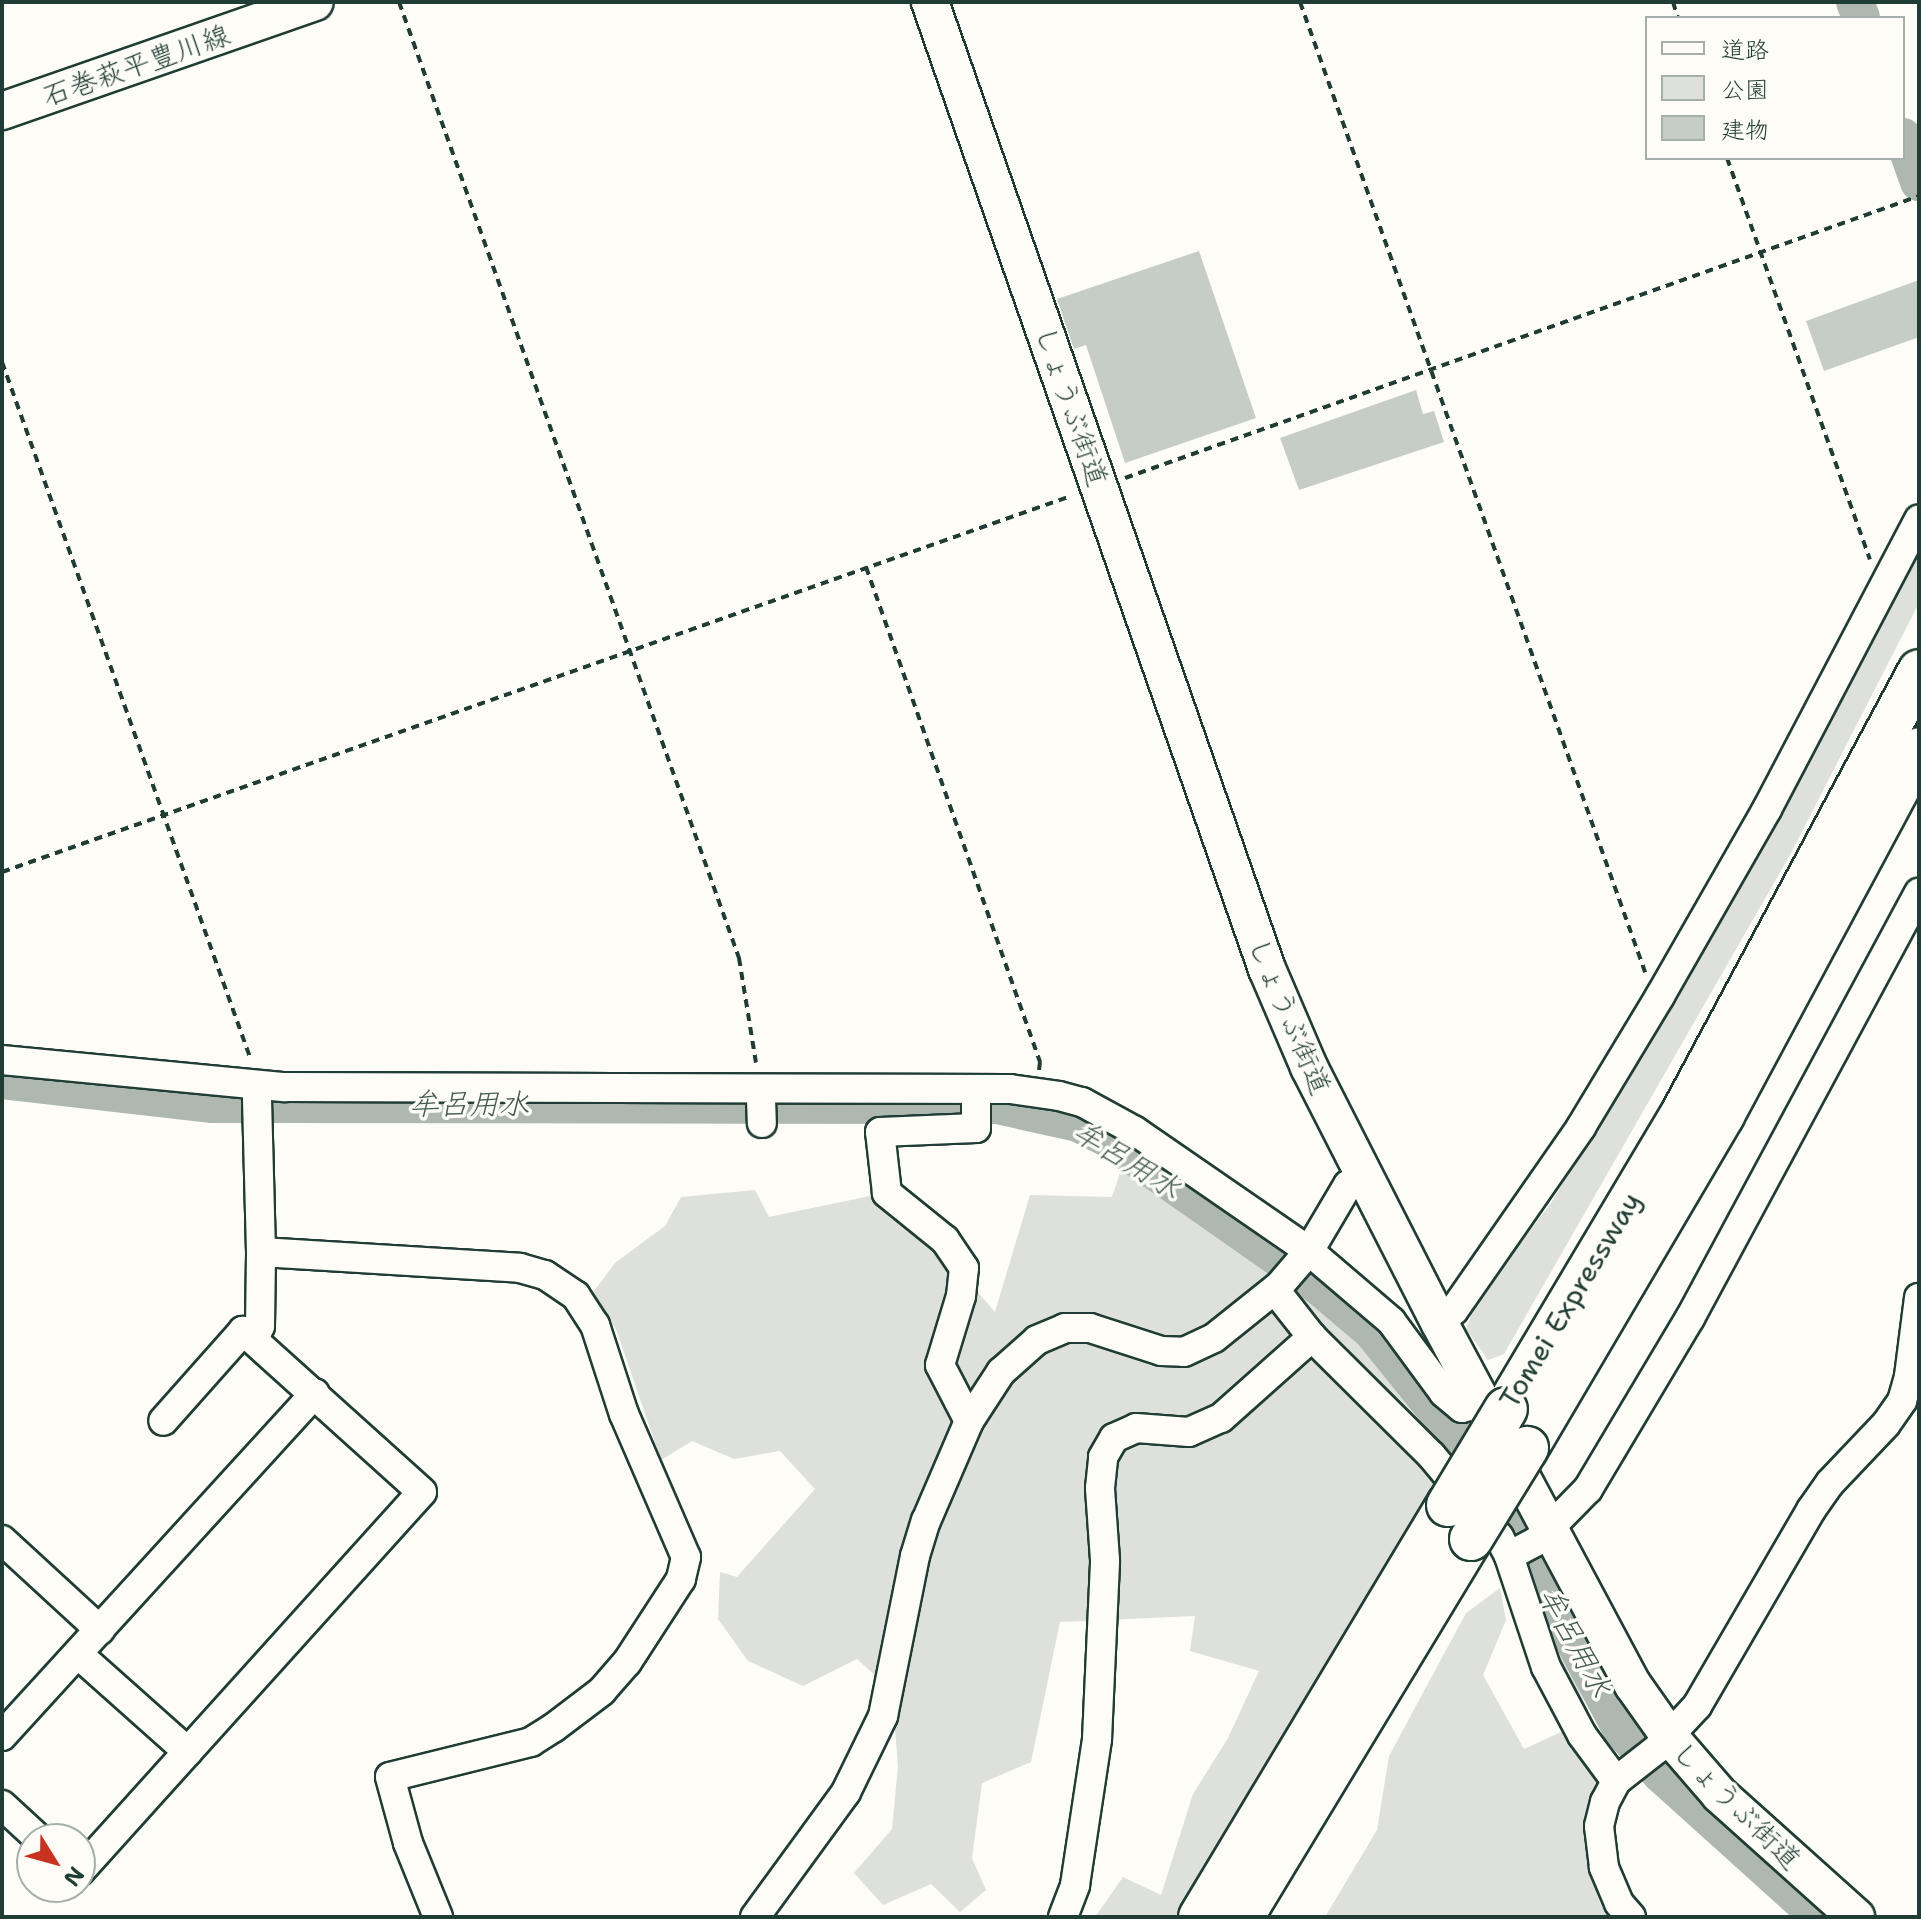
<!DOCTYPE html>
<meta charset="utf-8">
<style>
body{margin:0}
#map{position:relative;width:1921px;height:1919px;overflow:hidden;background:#fdfcf7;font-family:"Shantell Sans","Klee One",sans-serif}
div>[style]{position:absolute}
.green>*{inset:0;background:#dde0db}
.river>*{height:38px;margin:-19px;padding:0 19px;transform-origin:19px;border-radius:19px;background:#aeb8b1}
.building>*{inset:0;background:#c6cdc7}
.path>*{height:4px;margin-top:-2px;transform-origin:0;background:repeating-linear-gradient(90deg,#1f3d34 0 8px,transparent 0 14px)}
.roads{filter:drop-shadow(2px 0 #1f3d34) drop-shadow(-2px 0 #1f3d34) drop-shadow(0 2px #1f3d34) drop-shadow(0 -2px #1f3d34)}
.minor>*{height:28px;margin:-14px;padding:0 14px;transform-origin:14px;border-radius:14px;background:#fdfcf7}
.major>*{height:36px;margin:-18px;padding:0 18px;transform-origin:18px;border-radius:18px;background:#fdfcf7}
.highway>*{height:42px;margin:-21px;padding:0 21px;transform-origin:21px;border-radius:21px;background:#fdfcf7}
.bridges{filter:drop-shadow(2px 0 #1f3d34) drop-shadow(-2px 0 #1f3d34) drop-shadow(0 2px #1f3d34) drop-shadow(0 -2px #1f3d34)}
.highway-bridge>*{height:42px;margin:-21px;padding:0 21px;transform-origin:21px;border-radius:21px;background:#fdfcf7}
span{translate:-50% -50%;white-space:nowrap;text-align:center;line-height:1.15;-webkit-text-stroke:7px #fdfcf7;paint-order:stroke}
.street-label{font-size:28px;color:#1f3d34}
.water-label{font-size:30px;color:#435c53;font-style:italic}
.frame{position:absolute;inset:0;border:4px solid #1f3d34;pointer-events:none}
.legend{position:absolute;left:1645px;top:16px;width:260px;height:144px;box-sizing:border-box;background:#fdfcf7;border:2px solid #a4b0a9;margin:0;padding:10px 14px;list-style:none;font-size:24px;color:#1f3d34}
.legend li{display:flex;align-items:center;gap:16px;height:40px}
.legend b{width:40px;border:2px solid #a4b0a9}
.north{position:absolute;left:16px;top:1823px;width:80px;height:80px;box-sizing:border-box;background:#fdfcf7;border:2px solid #a4b0a9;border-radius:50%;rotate:127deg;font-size:22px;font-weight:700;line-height:32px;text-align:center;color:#1f3d34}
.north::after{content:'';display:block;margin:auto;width:28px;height:36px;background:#c8321e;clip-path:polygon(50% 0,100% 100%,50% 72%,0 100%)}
</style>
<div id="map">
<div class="green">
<div style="clip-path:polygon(1919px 549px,1919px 603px,1790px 855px,1504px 1354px,1488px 1360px,1466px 1329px,1477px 1300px,1551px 1203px,1707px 942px)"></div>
<div style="clip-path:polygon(1123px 1163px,1348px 1330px,1400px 1379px,1439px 1433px,1449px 1457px,1177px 1917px,1095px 1917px,1123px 1877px,1161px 1895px,1193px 1794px,1228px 1738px,1259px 1671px,1190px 1651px,1195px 1616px,1060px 1622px,1031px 1762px,982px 1783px,972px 1858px,986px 1890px,960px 1912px,931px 1884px,883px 1905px,854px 1873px,892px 1829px,898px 1766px,892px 1691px,857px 1659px,803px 1686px,748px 1661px,718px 1619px,720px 1572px,737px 1577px,815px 1489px,780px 1451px,734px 1459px,692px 1441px,661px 1460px,616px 1329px,591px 1295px,615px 1263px,665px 1226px,681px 1197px,755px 1190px,769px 1217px,870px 1196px,943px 1252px,995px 1312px,1030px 1195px,1112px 1197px)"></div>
<div style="clip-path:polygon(1500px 1588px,1506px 1620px,1483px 1675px,1524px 1749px,1574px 1726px,1549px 1654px,1552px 1631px,1613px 1766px,1590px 1803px,1587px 1854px,1607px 1917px,1325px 1917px,1377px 1830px,1389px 1756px,1466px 1613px)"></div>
</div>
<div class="river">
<div style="left:1855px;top:2px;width:17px;rotate:69deg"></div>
<div style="left:1903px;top:137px;width:48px;rotate:70.4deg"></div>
<div style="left:2px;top:1080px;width:212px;rotate:6.5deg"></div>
<div style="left:213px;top:1104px;width:784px;rotate:0.07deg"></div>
<div style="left:997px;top:1105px;width:83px;rotate:12.5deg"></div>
<div style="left:1078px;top:1123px;width:31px;rotate:27deg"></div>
<div style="left:1106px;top:1137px;width:261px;rotate:35deg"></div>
<div style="left:1320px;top:1287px;width:68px;rotate:40.2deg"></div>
<div style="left:1372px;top:1331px;width:119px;rotate:51.1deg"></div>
<div style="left:1447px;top:1424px;width:122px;rotate:57.3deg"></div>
<div style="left:1513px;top:1527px;width:230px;rotate:61.8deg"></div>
<div style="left:1622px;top:1730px;width:59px;rotate:48.4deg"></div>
<div style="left:1661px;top:1774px;width:214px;rotate:42deg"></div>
</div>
<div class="building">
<div style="clip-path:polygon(1199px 251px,1256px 418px,1125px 463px,1086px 345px,1074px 349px,1057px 299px)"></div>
<div style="clip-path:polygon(1919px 280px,1919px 337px,1824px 371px,1806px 321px)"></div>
<div style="clip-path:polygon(1416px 390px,1423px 414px,1434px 411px,1444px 442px,1299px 490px,1280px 438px)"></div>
</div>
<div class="path">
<div style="left:399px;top:2px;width:1015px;rotate:70.42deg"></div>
<div style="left:739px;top:958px;width:106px;rotate:80.8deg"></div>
<div style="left:1300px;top:2px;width:1030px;rotate:70.42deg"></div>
<div style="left:1673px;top:2px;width:17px;rotate:73deg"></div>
<div style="left:1727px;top:158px;width:426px;rotate:70.4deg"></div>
<div style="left:2px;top:362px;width:741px;rotate:70.37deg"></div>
<div style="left:1125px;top:478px;width:843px;rotate:-19.55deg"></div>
<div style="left:866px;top:567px;width:525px;rotate:70.63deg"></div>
<div style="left:1040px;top:1062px;width:8px;rotate:97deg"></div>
<div style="left:2px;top:872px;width:1133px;rotate:-19.38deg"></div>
</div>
<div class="roads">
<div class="minor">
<div style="left:2px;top:1060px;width:283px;rotate:5.5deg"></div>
<div style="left:284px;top:1087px;width:726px;rotate:0.16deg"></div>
<div style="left:1010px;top:1089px;width:49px;rotate:8.1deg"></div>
<div style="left:1059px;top:1096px;width:24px;rotate:15deg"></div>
<div style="left:1082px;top:1102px;width:60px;rotate:28.7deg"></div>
<div style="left:1135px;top:1131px;width:211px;rotate:34.6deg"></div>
<div style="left:1309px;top:1251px;width:108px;rotate:40.5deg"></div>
<div style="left:1391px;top:1321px;width:89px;rotate:53.6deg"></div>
<div style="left:1444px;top:1393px;width:23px;rotate:40deg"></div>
<div style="left:1462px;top:1408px;width:21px;rotate:-17deg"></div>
<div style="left:761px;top:1099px;width:24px;rotate:88deg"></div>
<div style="left:261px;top:1252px;width:259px;rotate:3.5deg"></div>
<div style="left:520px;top:1268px;width:26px;rotate:16deg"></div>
<div style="left:545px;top:1275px;width:37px;rotate:34deg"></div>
<div style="left:576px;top:1296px;width:35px;rotate:57deg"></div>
<div style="left:595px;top:1325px;width:94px;rotate:72deg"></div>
<div style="left:624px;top:1414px;width:156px;rotate:66.6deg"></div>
<div style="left:686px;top:1557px;width:23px;rotate:103deg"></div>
<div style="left:681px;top:1579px;width:99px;rotate:123deg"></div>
<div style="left:627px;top:1662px;width:38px;rotate:131deg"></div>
<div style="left:602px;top:1691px;width:61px;rotate:142.9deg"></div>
<div style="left:553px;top:1728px;width:26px;rotate:148deg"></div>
<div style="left:531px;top:1742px;width:145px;rotate:166.1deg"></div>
<div style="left:390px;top:1777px;width:68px;rotate:74.7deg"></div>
<div style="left:408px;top:1843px;width:80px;rotate:67.9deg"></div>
<div style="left:1275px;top:1290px;width:60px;rotate:51.8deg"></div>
<div style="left:1312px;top:1337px;width:168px;rotate:44.8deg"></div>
<div style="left:1431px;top:1455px;width:107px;rotate:50.3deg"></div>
<div style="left:1499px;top:1537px;width:21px;rotate:62deg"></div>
<div style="left:1509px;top:1556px;width:32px;rotate:-28deg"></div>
<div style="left:1537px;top:1541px;width:73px;rotate:-45.6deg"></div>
<div style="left:1588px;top:1489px;width:199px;rotate:-59.2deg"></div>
<div style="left:1690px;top:1318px;width:483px;rotate:-61.7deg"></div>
<div style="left:1439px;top:1322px;width:19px;rotate:-39deg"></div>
<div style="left:1454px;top:1310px;width:223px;rotate:-55.2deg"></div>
<div style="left:1581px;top:1127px;width:153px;rotate:-58.9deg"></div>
<div style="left:1660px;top:996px;width:215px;rotate:-60.2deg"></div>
<div style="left:1767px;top:809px;width:327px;rotate:-62.3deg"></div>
<div style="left:254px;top:1339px;width:14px;rotate:-65deg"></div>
<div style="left:260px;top:1326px;width:74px;rotate:-89.2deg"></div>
<div style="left:261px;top:1252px;width:156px;rotate:-91.5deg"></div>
<div style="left:969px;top:1421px;width:63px;rotate:-117.4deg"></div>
<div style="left:940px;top:1365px;width:72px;rotate:-73.1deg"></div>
<div style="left:961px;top:1296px;width:28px;rotate:-84deg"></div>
<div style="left:964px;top:1268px;width:34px;rotate:-124deg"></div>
<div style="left:945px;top:1240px;width:75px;rotate:-141deg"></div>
<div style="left:887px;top:1193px;width:61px;rotate:-96.5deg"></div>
<div style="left:880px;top:1132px;width:96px;rotate:-2.4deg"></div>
<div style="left:976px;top:1128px;width:39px;rotate:-90deg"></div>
<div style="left:2px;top:1540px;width:133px;rotate:42.6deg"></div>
<div style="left:1509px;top:1556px;width:117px;rotate:71.6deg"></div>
<div style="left:1546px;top:1667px;width:77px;rotate:62.1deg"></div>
<div style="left:1582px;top:1735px;width:57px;rotate:53.5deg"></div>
<div style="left:78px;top:1654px;width:147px;rotate:41.7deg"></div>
<div style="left:2px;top:1736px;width:464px;rotate:-47.6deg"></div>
<div style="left:2px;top:1805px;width:50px;rotate:42.6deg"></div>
<div style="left:80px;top:1871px;width:510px;rotate:-47.94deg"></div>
<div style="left:422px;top:1492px;width:241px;rotate:-138deg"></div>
<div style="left:243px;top:1331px;width:120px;rotate:131.6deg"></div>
<div style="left:755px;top:1917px;width:155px;rotate:-53.9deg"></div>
<div style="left:846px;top:1792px;width:85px;rotate:-64deg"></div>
<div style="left:883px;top:1716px;width:163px;rotate:-78.7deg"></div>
<div style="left:915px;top:1556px;width:37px;rotate:-73deg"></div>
<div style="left:926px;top:1521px;width:109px;rotate:-66.7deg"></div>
<div style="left:969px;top:1421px;width:59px;rotate:-56.9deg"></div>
<div style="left:1001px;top:1372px;width:48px;rotate:-41.6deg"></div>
<div style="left:1037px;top:1340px;width:30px;rotate:-23deg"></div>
<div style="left:1065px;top:1328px;width:25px"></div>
<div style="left:1090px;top:1328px;width:75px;rotate:17.9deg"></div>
<div style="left:1161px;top:1351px;width:23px;rotate:2deg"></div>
<div style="left:1184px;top:1352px;width:33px;rotate:-25deg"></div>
<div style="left:1214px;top:1338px;width:83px;rotate:-38.7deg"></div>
<div style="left:1279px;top:1286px;width:46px;rotate:-49.4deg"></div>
<div style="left:1309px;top:1251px;width:77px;rotate:-59.4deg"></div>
<div style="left:1348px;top:1185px;width:17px;rotate:-28deg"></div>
<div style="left:1063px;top:1917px;width:34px;rotate:-69deg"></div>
<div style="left:1075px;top:1885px;width:148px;rotate:-81.4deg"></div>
<div style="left:1097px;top:1739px;width:179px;rotate:-87.4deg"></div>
<div style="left:1105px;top:1560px;width:72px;rotate:-94deg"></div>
<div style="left:1100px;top:1488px;width:31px;rotate:-84deg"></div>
<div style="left:1103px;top:1457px;width:22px;rotate:-60deg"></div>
<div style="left:1114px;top:1438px;width:24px;rotate:-24deg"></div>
<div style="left:1136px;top:1428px;width:53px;rotate:4.3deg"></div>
<div style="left:1189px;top:1432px;width:35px;rotate:-24deg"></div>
<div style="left:1221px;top:1418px;width:122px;rotate:-41.7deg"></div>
<div style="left:1631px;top:1917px;width:18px;rotate:-131deg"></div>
<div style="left:1619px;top:1903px;width:39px;rotate:-113deg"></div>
<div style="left:1604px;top:1867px;width:41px;rotate:-97deg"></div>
<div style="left:1599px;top:1826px;width:25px;rotate:-76deg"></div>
<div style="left:1605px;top:1802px;width:24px;rotate:-62deg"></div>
<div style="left:1616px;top:1781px;width:52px;rotate:-38deg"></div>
<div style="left:1657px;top:1749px;width:59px;rotate:-47.1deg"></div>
<div style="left:1697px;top:1706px;width:227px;rotate:-59.8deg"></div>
<div style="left:1811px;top:1510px;width:33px;rotate:-55deg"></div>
<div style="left:1830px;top:1483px;width:81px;rotate:-46.5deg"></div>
<div style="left:1886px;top:1424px;width:28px;rotate:-55deg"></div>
<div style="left:1902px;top:1401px;width:26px;rotate:-74deg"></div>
<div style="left:1909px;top:1376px;width:79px;rotate:-82.7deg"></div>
</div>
<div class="major">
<div style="left:930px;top:2px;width:1024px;rotate:70.79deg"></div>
<div style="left:1267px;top:969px;width:107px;rotate:66.8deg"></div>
<div style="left:1309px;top:1067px;width:286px;rotate:63deg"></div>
<div style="left:1439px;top:1322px;width:412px;rotate:61.9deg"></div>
<div style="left:1633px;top:1685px;width:62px;rotate:54.8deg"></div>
<div style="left:1669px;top:1736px;width:78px;rotate:49.2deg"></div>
<div style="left:1720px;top:1795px;width:183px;rotate:41.9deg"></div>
<div style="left:2px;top:111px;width:331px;rotate:-19.2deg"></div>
</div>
<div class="highway">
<div style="left:1506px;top:1409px;width:348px;rotate:-59.2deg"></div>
<div style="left:1684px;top:1110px;width:498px;rotate:-61.8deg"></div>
<div style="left:1527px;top:1448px;width:386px;rotate:-59.5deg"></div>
<div style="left:1723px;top:1115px;width:415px;rotate:-61.8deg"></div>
<div style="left:1200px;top:1917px;width:481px;rotate:-59deg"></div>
<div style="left:1242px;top:1917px;width:442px;rotate:-58.8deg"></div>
</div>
</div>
<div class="bridges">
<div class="highway-bridge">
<div style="left:1448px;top:1505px;width:112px;rotate:-58.9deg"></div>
<div style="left:1471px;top:1539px;width:107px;rotate:-58.4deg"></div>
</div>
</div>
<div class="street-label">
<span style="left:136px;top:65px;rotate:-19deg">石巻萩平豊川線</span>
<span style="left:1072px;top:406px;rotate:71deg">しょうぶ街道</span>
<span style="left:1290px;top:1016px;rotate:67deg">しょうぶ街道</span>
<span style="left:1570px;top:1300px;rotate:-59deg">Tomei Expressway</span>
<span style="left:1737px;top:1805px;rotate:45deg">しょうぶ街道</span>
</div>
<div class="water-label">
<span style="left:469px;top:1104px">牟呂用水</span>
<span style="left:1127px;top:1160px;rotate:32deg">牟呂用水</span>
<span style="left:1575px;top:1642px;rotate:62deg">牟呂用水</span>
</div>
<div class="frame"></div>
<ul class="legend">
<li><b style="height:10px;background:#fdfcf7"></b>道路</li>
<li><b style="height:22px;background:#dde0db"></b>公園</li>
<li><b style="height:22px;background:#c6cdc7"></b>建物</li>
</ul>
<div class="north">N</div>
</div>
